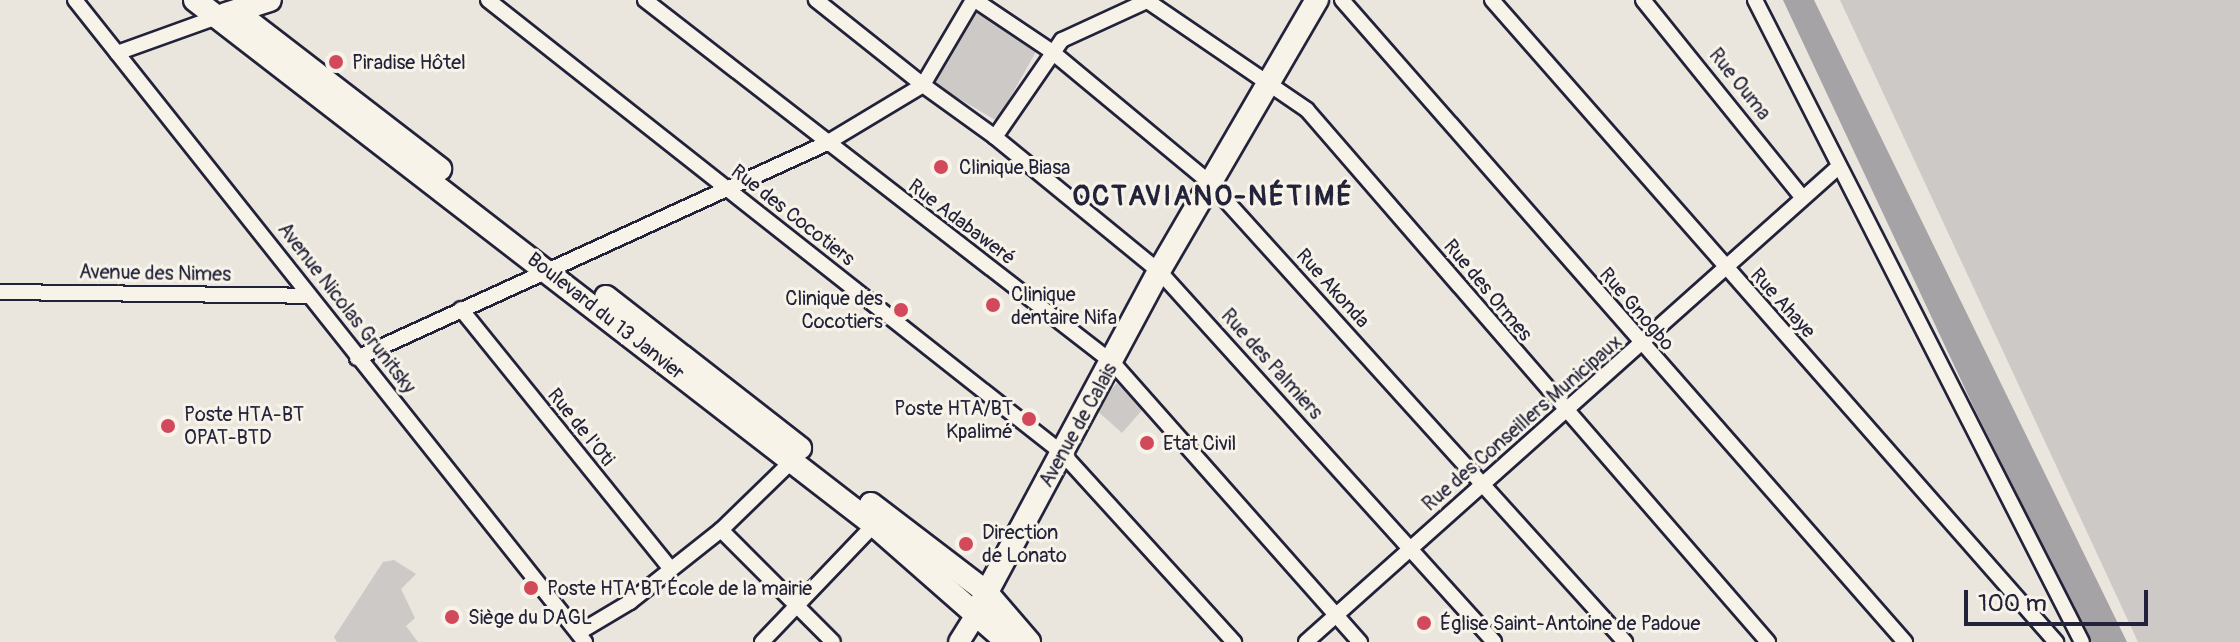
<!DOCTYPE html>
<meta charset="utf-8">
<style>
body{margin:0}
#map{position:relative;width:2240px;height:642px;overflow:hidden;background:#eae6de;font-family:Pangolin,sans-serif}
div>[style]{position:absolute}
.green>*{inset:0;background:#cdc9c6}
.water>*{inset:0;background:#a6a3a6}
.roads{filter:drop-shadow(2px 0 #22223b) drop-shadow(-2px 0 #22223b) drop-shadow(0 2px #22223b) drop-shadow(0 -2px #22223b)}
.minor>*{height:14px;margin:-7px;padding:0 7px;transform-origin:7px;border-radius:7px;background:#f7f3e8}
.secondary>*{height:20px;margin:-10px;padding:0 10px;transform-origin:10px;border-radius:10px;background:#f7f3e8}
.trunk>*{height:22px;margin:-11px;padding:0 11px;transform-origin:11px;border-radius:11px;background:#f7f3e8}
.dots>*{width:22px;height:22px;translate:-50% -50%;box-sizing:border-box;border:4px solid #f7f3e8;border-radius:50%}
span{translate:-50% -50%;white-space:nowrap;text-align:center;line-height:1.15;-webkit-text-stroke:6px #f7f3e8;paint-order:stroke}
.poi-label{font-size:20px;color:#22223b}
.left{translate:0 -50%;text-align:left}
.right{translate:-100% -50%;text-align:right}
.street-label{font-size:20px;color:#22223b}
.district-label{font-size:28px;color:#22223b;font-weight:700;letter-spacing:2px}
.scale{position:absolute;left:1964px;top:590px;width:184px;height:36px;box-sizing:border-box;border:4px solid #22223b;border-top:0;padding-left:10px;font-size:24px;line-height:28px;white-space:nowrap;color:#22223b;-webkit-text-stroke:6px #f7f3e8;paint-order:stroke}
</style>
<div id="map">
<div class="green">
<div style="clip-path:polygon(1840px 0,2240px 0,2240px 642px,2138px 642px)"></div>
<div style="clip-path:polygon(970px 9px,1038px 48px,997px 121px,929px 81px)"></div>
<div style="clip-path:polygon(1117px 383px,1144px 408px,1122px 433px,1094px 408px)"></div>
<div style="clip-path:polygon(394px 560px,416px 574px,401px 589px,415px 618px,406px 626px,418px 642px,337px 642px,334px 637px,383px 562px)"></div>
</div>
<div class="water">
<div style="clip-path:polygon(1783px 0,1814px 0,2127px 642px,2091px 642px,1975px 410px)"></div>
</div>
<div class="roads">
<div class="minor">
<div style="left:75px;top:0;width:820px;rotate:51.54deg"></div>
<div style="left:488px;top:0;width:731px;rotate:38.28deg"></div>
<div style="left:1062px;top:453px;width:256px;rotate:47.7deg"></div>
<div style="left:645px;top:0;width:592px;rotate:37.8deg"></div>
<div style="left:1113px;top:363px;width:373px;rotate:48.5deg"></div>
<div style="left:973px;top:0;width:99px;rotate:120.5deg"></div>
<div style="left:923px;top:85px;width:89px;rotate:35.8deg"></div>
<div style="left:995px;top:137px;width:118px;rotate:-55.4deg"></div>
<div style="left:1062px;top:40px;width:96px;rotate:-24.7deg"></div>
<div style="left:975px;top:0;width:92px;rotate:33.9deg"></div>
<div style="left:1051px;top:51px;width:207px;rotate:39.7deg"></div>
<div style="left:1210px;top:183px;width:619px;rotate:47.88deg"></div>
<div style="left:1146px;top:0;width:195px;rotate:34.3deg"></div>
<div style="left:1307px;top:110px;width:704px;rotate:49.09deg"></div>
<div style="left:1342px;top:0;width:854px;rotate:48.75deg"></div>
<div style="left:1492px;top:0;width:855px;rotate:48.7deg"></div>
<div style="left:1643px;top:0;width:253px;rotate:51.1deg"></div>
<div style="left:1755px;top:0;width:720px;rotate:63.01deg"></div>
<div style="left:117px;top:53px;width:106px;rotate:-19.8deg"></div>
<div style="left:995px;top:137px;width:212px;rotate:39.3deg"></div>
<div style="left:1159px;top:271px;width:500px;rotate:47.9deg"></div>
<div style="left:0;top:292px;width:309px;rotate:0.7deg"></div>
<div style="left:461px;top:309px;width:334px;rotate:51.1deg"></div>
<div style="left:357px;top:358px;width:515px;rotate:-24.57deg"></div>
<div style="left:825px;top:144px;width:114px;rotate:-31deg"></div>
<div style="left:923px;top:85px;width:137px;rotate:-141.5deg"></div>
<div style="left:721px;top:530px;width:158px;rotate:45deg"></div>
<div style="left:578px;top:633px;width:61px;rotate:-30.8deg"></div>
<div style="left:630px;top:602px;width:116px;rotate:-38.4deg"></div>
<div style="left:721px;top:530px;width:99px;rotate:-44.2deg"></div>
<div style="left:762px;top:642px;width:162px;rotate:-46.3deg"></div>
<div style="left:1306px;top:642px;width:710px;rotate:-41.75deg"></div>
</div>
<div class="secondary">
<div style="left:959px;top:642px;width:36px;rotate:-58deg"></div>
</div>
<div class="trunk">
<div style="left:195px;top:0;width:858px;rotate:37.71deg"></div>
<div style="left:874px;top:525px;width:177px;rotate:41.3deg"></div>
<div style="left:226px;top:14px;width:46px;rotate:-17.7deg"></div>
<div style="left:239px;top:14px;width:254px;rotate:37.6deg"></div>
<div style="left:606px;top:297px;width:246px;rotate:37.9deg"></div>
<div style="left:871px;top:504px;width:145px;rotate:37.4deg"></div>
<div style="left:986px;top:592px;width:66px;rotate:49.3deg"></div>
<div style="left:981px;top:603px;width:377px;rotate:-61.8deg"></div>
<div style="left:1159px;top:271px;width:314px;rotate:-59.8deg"></div>
</div>
</div>
<div class="dots">
<div style="left:336px;top:62px;background:#d1495b"></div>
<div style="left:941px;top:167px;background:#d1495b"></div>
<div style="left:993px;top:305px;background:#d1495b"></div>
<div style="left:901px;top:310px;background:#d1495b"></div>
<div style="left:1029px;top:419px;background:#d1495b"></div>
<div style="left:168px;top:426px;background:#d1495b"></div>
<div style="left:1147px;top:443px;background:#d1495b"></div>
<div style="left:966px;top:544px;background:#d1495b"></div>
<div style="left:531px;top:588px;background:#d1495b"></div>
<div style="left:452px;top:617px;background:#d1495b"></div>
<div style="left:1424px;top:623px;background:#d1495b"></div>
</div>
<div class="poi-label">
<span class="left" style="left:352px;top:62px">Piradise Hôtel</span>
<span class="left" style="left:959px;top:167px">Clinique Biasa</span>
<span class="left" style="left:1011px;top:306px">Clinique<br>dentaire Nifa</span>
<span class="right" style="left:883px;top:310px">Clinique des<br>Cocotiers</span>
<span class="right" style="left:1013px;top:420px">Poste HTA/BT<br>Kpalimé</span>
<span class="left" style="left:184px;top:426px">Poste HTA-BT<br>OPAT-BTD</span>
<span class="left" style="left:1163px;top:443px">Etat Civil</span>
<span class="left" style="left:982px;top:544px">Direction<br>de Lonato</span>
<span class="left" style="left:547px;top:588px">Poste HTA BT École de la mairie</span>
<span class="left" style="left:468px;top:617px">Siège du DAGL</span>
<span class="left" style="left:1440px;top:623px">Église Saint-Antoine de Padoue</span>
</div>
<div class="street-label">
<span style="left:1740px;top:84px;rotate:51deg">Rue Ouma</span>
<span style="left:793px;top:215px;rotate:38deg">Rue des Cocotiers</span>
<span style="left:962px;top:222px;rotate:37deg">Rue Adabaweré</span>
<span style="left:155px;top:273px;rotate:1deg">Avenue des Nimes</span>
<span style="left:1333px;top:288px;rotate:48deg">Rue Akonda</span>
<span style="left:1488px;top:290px;rotate:50deg">Rue des Ormes</span>
<span style="left:1783px;top:303px;rotate:48deg">Rue Ahaye</span>
<span style="left:347px;top:308px;rotate:52deg">Avenue Nicolas Grunitsky</span>
<span style="left:1637px;top:309px;rotate:49deg">Rue Gnogbo</span>
<span style="left:606px;top:316px;rotate:38deg">Boulevard du 13 Janvier</span>
<span style="left:1272px;top:364px;rotate:48deg">Rue des Palmiers</span>
<span style="left:1522px;top:423px;rotate:-41deg">Rue des Conseillers Municipaux</span>
<span style="left:1078px;top:425px;rotate:-61deg">Avenue de Calais</span>
<span style="left:581px;top:427px;rotate:51deg">Rue de l'Oti</span>
</div>
<div class="district-label">
<span style="left:1213px;top:197px">OCTAVIANO-NÉTIMÉ</span>
</div>
<div class="scale">100 m</div>
</div>
